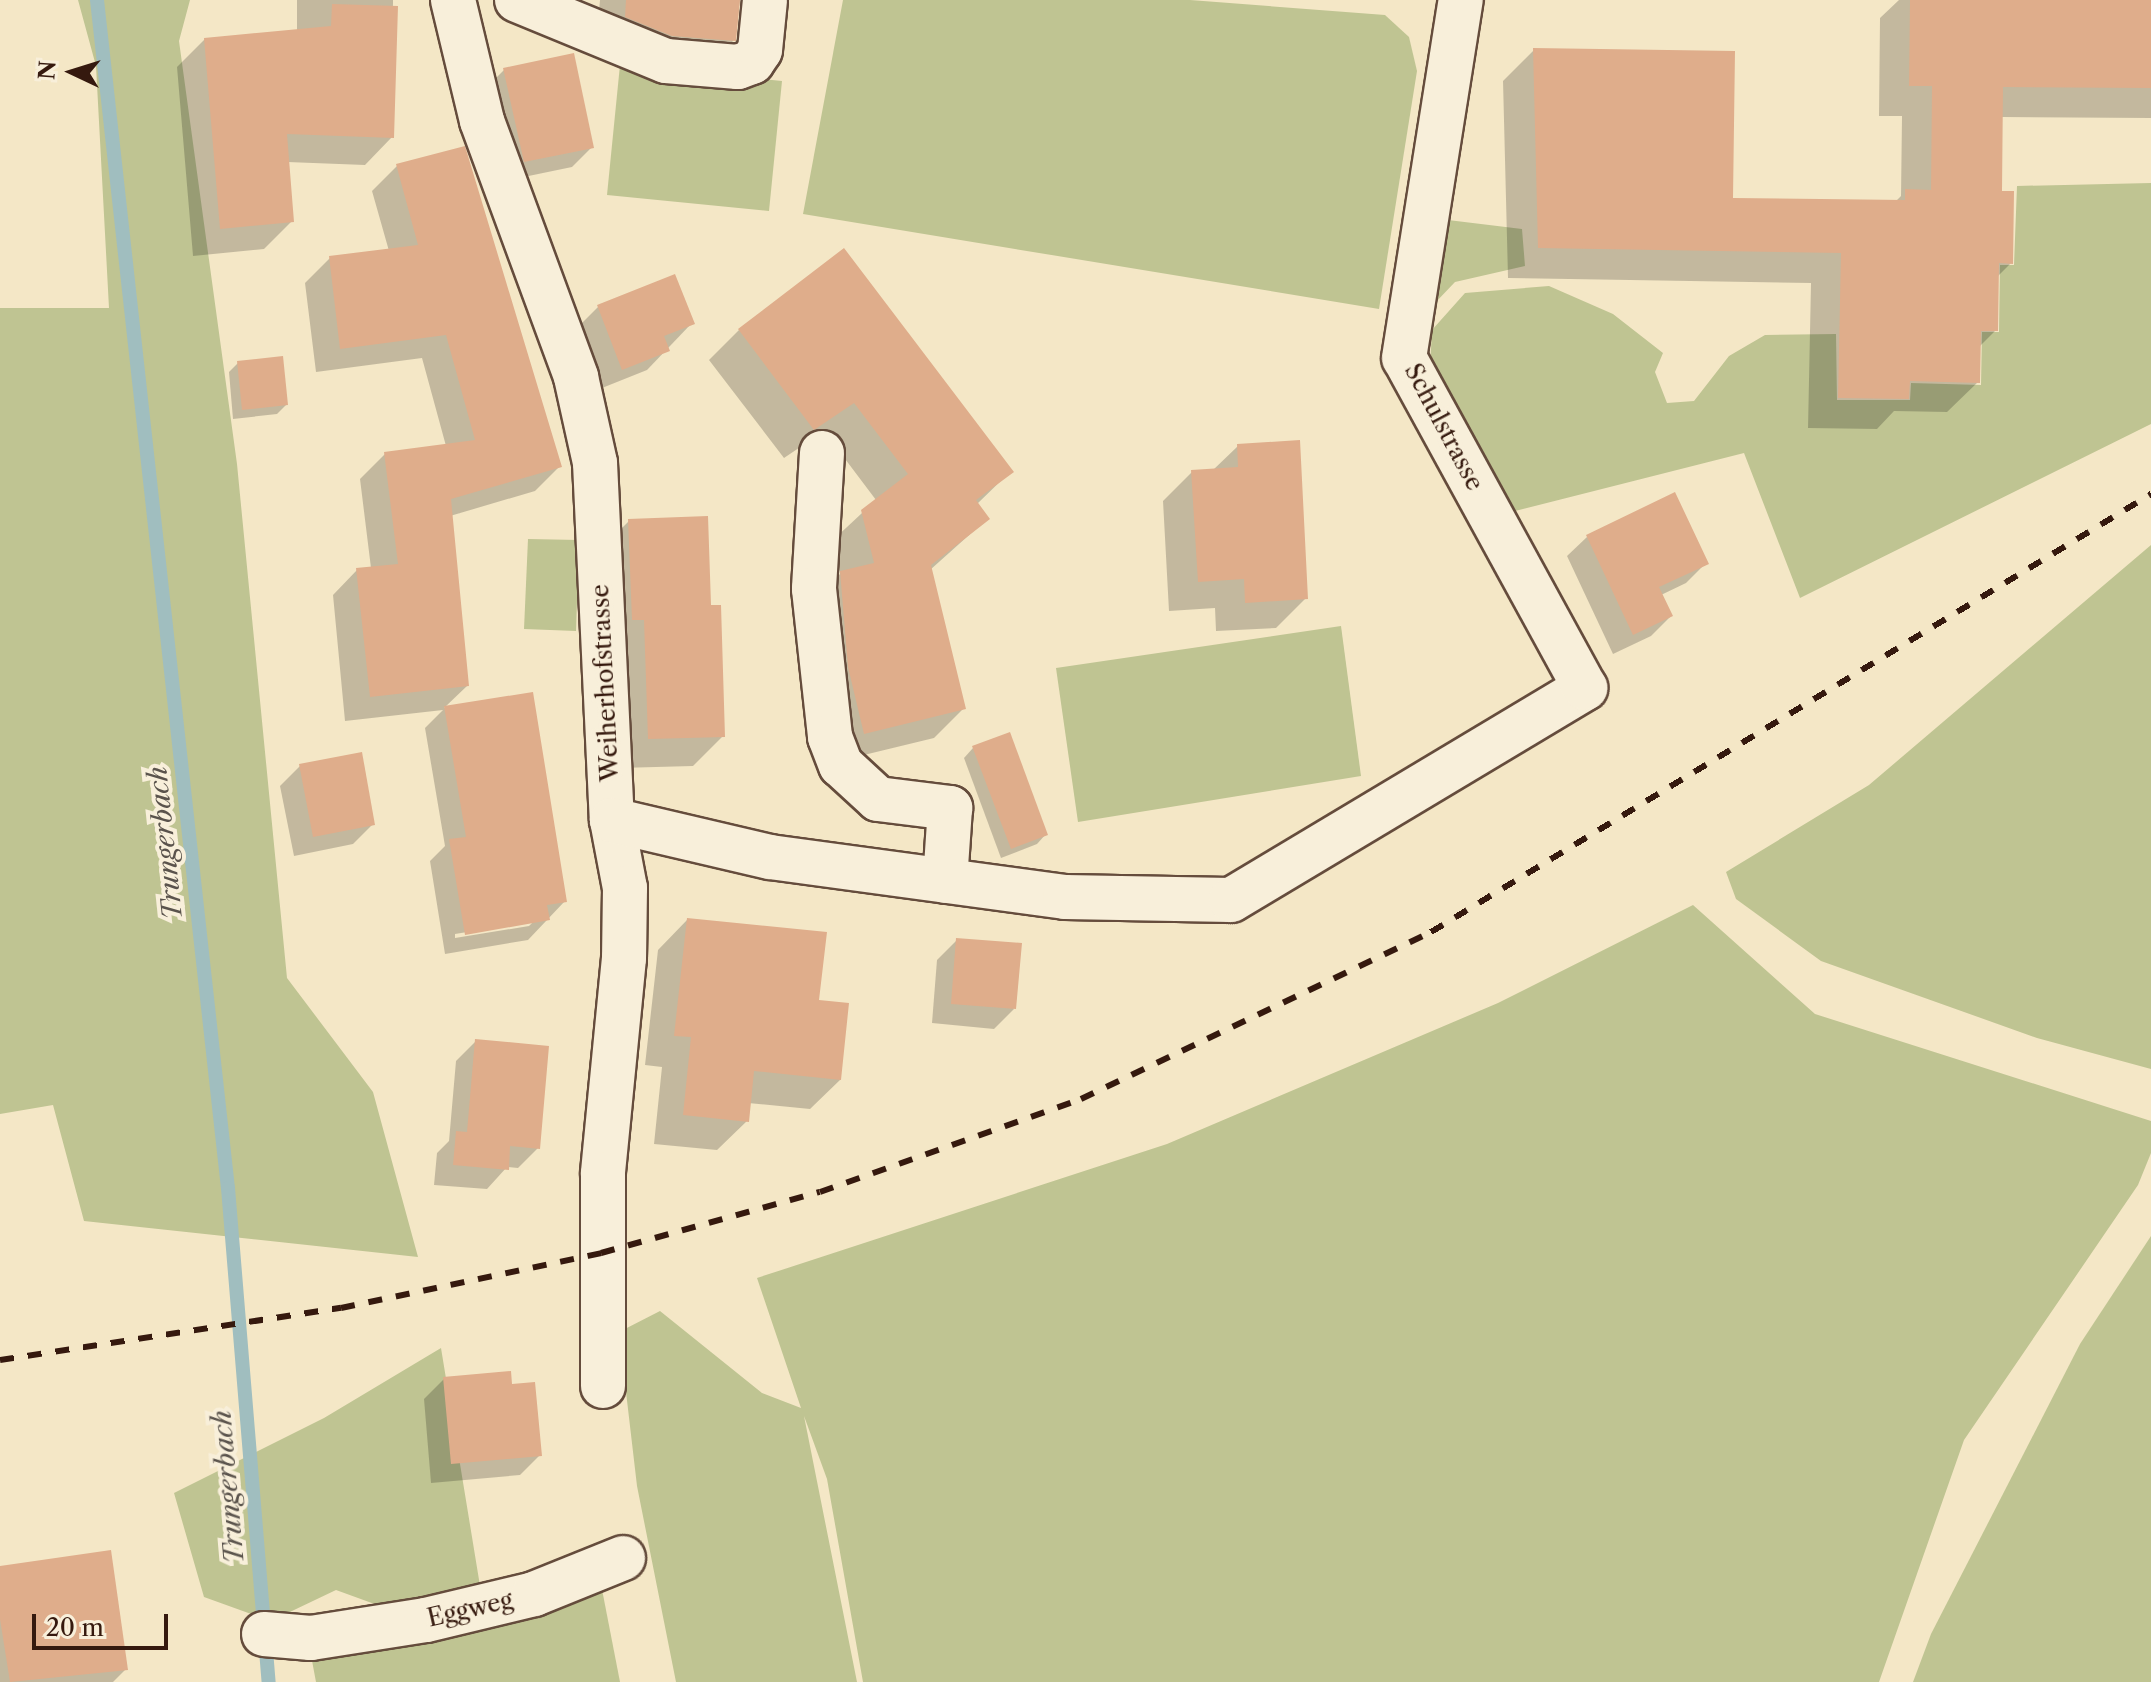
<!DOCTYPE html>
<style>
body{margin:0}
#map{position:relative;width:2151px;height:1682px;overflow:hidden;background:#f4e7c6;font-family:"Libre Caslon Text",serif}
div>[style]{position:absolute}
.green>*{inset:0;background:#bfc492}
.shadow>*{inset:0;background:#0003}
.stream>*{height:14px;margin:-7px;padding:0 7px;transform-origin:7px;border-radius:7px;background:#a0bebf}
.building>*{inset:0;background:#dfad8b}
.roads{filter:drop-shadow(2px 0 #654c3c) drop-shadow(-2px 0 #654c3c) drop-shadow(0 2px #654c3c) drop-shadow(0 -2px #654c3c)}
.minor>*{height:44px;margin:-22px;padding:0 22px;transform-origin:22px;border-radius:22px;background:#f8efda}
.rail>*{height:6px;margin-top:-3px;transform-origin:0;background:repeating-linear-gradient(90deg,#35190e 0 14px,transparent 0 28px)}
span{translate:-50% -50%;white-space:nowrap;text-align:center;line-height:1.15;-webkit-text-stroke:8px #f8efda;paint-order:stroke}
.street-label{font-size:24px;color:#35190e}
.water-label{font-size:26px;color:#5a534c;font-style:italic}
.north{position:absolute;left:32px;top:32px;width:80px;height:80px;-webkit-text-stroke:6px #f8efda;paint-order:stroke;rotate:274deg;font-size:22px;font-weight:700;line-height:32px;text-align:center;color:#35190e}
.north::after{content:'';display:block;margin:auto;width:28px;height:36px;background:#35190e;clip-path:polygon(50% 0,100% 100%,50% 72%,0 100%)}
.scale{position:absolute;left:32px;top:1614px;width:136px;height:36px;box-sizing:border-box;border:4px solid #35190e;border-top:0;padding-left:10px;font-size:24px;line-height:28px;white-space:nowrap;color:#35190e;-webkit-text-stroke:6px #f8efda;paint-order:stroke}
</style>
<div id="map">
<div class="green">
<div style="clip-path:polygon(78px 0,190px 0,179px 41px,237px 464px,287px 978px,373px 1092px,418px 1257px,84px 1221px,53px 1105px,0 1114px,0 308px,109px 308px,96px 66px)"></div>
<div style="clip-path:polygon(843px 0,1190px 0,1385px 15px,1409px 37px,1417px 71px,1379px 309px,803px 214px)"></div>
<div style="clip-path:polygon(620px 65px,782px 81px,769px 211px,607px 195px)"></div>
<div style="clip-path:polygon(2151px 183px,2151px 424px,1800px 598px,1744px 453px,1503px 514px,1430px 367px,1432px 330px,1465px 293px,1549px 286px,1613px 314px,1663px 353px,1655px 372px,1667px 403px,1694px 401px,1729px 356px,1765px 335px,1836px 334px,1837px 400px,1910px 400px,1911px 383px,1981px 385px,1982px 332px,1999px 332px,2000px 265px,2014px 265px,2017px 186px)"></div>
<div style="clip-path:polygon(1448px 220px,1522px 229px,1525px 266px,1455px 282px,1434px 304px)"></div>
<div style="clip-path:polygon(528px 539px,579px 540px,576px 631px,524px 629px)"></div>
<div style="clip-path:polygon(2151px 545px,2151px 1069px,2037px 1038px,1821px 961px,1736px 899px,1726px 872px,1869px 785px)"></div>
<div style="clip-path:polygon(1341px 626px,1361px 776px,1078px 822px,1056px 668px)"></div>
<div style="clip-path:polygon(1693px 905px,1815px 1014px,2151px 1121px,2151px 1153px,2138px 1185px,1964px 1440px,1879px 1682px,863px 1682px,827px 1479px,804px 1416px,857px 1682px,676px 1682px,637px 1486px,619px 1332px,660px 1311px,762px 1393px,801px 1408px,757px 1278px,1167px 1144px,1498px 1003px)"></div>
<div style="clip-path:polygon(2151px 1236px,2151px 1682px,1913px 1682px,1931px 1634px,2080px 1344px)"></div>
<div style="clip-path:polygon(441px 1348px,482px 1598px,424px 1622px,336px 1590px,271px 1621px,204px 1597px,174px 1493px,324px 1418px)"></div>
<div style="clip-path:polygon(599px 1574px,620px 1682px,316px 1682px,308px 1639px)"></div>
</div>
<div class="shadow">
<div style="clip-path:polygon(297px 0,393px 0,392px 137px,365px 165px,287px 162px,292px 221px,264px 249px,193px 256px,177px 67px,205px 39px,297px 31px)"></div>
<div style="clip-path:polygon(600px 0,740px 0,734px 40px,704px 70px,596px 47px)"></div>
<div style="clip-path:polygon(1899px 0,2151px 0,2151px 118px,2001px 117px,2000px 193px,2011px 263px,1997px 277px,1996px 330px,1978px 348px,1978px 382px,1947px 412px,1894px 411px,1877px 429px,1808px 428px,1811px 283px,1508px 278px,1503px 81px,1534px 50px,1731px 200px,1895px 202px,1901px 196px,1902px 116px,1879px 116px,1880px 18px)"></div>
<div style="clip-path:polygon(504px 70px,592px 147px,572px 167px,504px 181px,484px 90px)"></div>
<div style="clip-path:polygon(evenodd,397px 166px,560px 466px,535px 491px,450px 516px,467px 686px,444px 708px,531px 694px,565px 901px,528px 940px,445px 954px,430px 861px,445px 846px,425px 728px,443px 710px,345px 721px,333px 595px,357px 570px,371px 568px,360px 479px,385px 454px,446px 446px,422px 358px,316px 372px,305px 283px,330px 258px,389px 251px,372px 191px,397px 166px,534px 921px,529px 926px,455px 938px,455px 934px,534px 921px)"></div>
<div style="clip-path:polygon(674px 277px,692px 323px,647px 370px,602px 388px,578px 327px,598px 307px)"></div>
<div style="clip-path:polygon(739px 330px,1011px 471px,976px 505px,987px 519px,930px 570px,964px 708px,934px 738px,835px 762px,811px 603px,840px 574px,832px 541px,876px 500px,824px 431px,784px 458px,709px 360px)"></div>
<div style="clip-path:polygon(238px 363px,286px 405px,277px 414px,233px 419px,229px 372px)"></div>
<div style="clip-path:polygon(1238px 446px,1306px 598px,1276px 628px,1216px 631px,1215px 608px,1169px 611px,1163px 501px,1192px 472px,1213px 470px)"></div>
<div style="clip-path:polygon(629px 521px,709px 607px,723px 736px,693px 766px,619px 768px,599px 551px)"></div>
<div style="clip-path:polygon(1587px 537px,1706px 563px,1686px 583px,1661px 595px,1671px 616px,1651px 636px,1613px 654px,1567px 556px)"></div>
<div style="clip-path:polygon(973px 748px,1046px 834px,1037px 844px,1001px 858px,964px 758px)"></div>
<div style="clip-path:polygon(300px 766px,373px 824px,353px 844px,294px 856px,280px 786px)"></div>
<div style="clip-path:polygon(687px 920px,817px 1002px,840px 1080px,810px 1109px,748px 1103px,747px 1121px,717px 1150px,654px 1144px,662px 1067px,645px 1065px,658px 950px)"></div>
<div style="clip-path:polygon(957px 940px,1014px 1009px,994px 1029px,932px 1023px,937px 960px)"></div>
<div style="clip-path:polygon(476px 1041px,538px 1148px,518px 1168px,507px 1167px,487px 1189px,434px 1185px,437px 1153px,449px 1141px,456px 1061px)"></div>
<div style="clip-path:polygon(444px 1379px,510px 1386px,540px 1455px,520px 1475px,431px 1483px,424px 1399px)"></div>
<div style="clip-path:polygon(0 1568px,126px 1669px,113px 1682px,0 1682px)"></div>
</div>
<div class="stream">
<div style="left:97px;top:0;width:1195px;rotate:83.71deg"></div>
<div style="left:228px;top:1188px;width:496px;rotate:85.3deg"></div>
</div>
<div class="building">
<div style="clip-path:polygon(626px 0,740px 0,736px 41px,672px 36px,625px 17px)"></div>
<div style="clip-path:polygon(1910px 0,2151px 0,2151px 88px,2003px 87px,2002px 191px,2014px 191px,2013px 264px,1999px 263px,1998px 331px,1981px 331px,1980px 383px,1910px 381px,1909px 399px,1838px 398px,1841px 253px,1538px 248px,1533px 48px,1735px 51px,1733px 198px,1905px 200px,1905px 189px,1931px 190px,1932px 86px,1909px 86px)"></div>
<div style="clip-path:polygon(332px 4px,398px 6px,394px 138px,287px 134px,294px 222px,220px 229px,204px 38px,331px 26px)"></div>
<div style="clip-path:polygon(574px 53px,594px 148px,524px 162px,503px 68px)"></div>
<div style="clip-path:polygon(465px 146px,562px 467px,451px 499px,469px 686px,370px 697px,356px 568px,398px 564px,384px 452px,475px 440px,446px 335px,340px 349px,329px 256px,418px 245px,396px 164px)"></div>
<div style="clip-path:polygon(844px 248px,1014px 472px,976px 500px,990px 519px,931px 565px,966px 709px,864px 734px,848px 667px,840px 571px,874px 563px,861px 510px,908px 474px,854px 403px,814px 430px,738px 329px)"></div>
<div style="clip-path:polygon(675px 274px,695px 324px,664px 336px,670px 351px,622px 370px,597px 305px)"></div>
<div style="clip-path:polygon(283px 356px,288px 405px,242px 410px,237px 361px)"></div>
<div style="clip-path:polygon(1300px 440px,1308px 599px,1245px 603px,1244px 579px,1198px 582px,1191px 470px,1238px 467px,1237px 444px)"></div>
<div style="clip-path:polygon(1675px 492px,1709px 564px,1659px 587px,1673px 616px,1633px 635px,1586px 535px)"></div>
<div style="clip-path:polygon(708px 516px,711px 605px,721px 605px,725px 737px,648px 739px,644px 620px,632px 620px,628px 519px)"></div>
<div style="clip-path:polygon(533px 692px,567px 902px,547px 905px,550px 920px,465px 935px,449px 839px,466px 837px,444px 706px)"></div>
<div style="clip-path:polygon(1010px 732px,1048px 835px,1011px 849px,972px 746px)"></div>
<div style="clip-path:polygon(362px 752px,375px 825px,313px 837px,299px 764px)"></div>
<div style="clip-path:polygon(687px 918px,827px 932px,819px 1000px,849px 1003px,841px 1080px,754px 1071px,749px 1122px,683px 1115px,691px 1037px,674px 1036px)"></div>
<div style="clip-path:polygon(956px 938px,1022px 943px,1016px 1009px,951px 1004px)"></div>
<div style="clip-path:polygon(475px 1039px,549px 1046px,540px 1149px,510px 1146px,509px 1170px,453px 1165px,456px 1131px,467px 1132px)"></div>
<div style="clip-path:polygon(511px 1371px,512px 1384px,535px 1382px,542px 1456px,451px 1464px,443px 1377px)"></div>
<div style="clip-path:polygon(111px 1550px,128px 1670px,10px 1682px,0 1619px,0 1566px)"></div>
</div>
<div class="roads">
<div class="minor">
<div style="left:453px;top:0;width:124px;rotate:76.5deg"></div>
<div style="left:482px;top:121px;width:273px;rotate:69.8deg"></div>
<div style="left:576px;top:377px;width:88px;rotate:77.5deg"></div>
<div style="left:595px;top:463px;width:357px;rotate:87.3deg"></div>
<div style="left:612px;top:820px;width:69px;rotate:79.2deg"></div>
<div style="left:625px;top:888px;width:70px;rotate:90.8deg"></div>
<div style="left:624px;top:958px;width:217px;rotate:95.6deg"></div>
<div style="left:603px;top:1174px;width:212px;rotate:90deg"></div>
<div style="left:517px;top:0;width:161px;rotate:22.3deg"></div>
<div style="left:666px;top:61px;width:72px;rotate:4.8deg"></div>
<div style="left:738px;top:67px;width:15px;rotate:-20deg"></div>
<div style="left:752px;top:62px;width:14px;rotate:-56deg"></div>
<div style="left:760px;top:50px;width:50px;rotate:-84.3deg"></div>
<div style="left:822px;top:453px;width:136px;rotate:93.4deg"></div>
<div style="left:814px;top:589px;width:149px;rotate:83.8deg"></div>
<div style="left:830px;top:737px;width:30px;rotate:69deg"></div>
<div style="left:841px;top:765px;width:50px;rotate:42.6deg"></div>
<div style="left:878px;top:799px;width:73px;rotate:7.1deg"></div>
<div style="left:950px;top:808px;width:73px;rotate:93.9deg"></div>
<div style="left:612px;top:820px;width:162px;rotate:13.2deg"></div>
<div style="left:770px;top:857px;width:298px;rotate:7.7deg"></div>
<div style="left:1065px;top:897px;width:166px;rotate:1deg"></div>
<div style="left:1231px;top:900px;width:413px;rotate:-30.9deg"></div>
<div style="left:1585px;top:688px;width:376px;rotate:-118.7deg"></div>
<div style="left:1404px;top:358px;width:363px;rotate:-81deg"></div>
<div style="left:264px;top:1634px;width:47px;rotate:4.9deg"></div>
<div style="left:311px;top:1638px;width:116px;rotate:-8.9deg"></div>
<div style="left:426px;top:1620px;width:111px;rotate:-13.5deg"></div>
<div style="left:534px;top:1594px;width:96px;rotate:-22deg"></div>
</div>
</div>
<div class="rail">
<div style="left:0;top:1360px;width:345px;rotate:-8.7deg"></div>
<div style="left:341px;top:1308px;width:266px;rotate:-11.9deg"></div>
<div style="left:601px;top:1253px;width:227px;rotate:-15.6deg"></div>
<div style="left:820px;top:1192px;width:277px;rotate:-19.6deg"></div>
<div style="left:1081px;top:1099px;width:388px;rotate:-25.5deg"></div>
<div style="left:1431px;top:932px;width:843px;rotate:-31.31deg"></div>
</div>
<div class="street-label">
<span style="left:1444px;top:427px;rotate:62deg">Schulstrasse</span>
<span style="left:605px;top:683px;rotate:-93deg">Weiherhofstrasse</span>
<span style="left:470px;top:1609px;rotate:-13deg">Eggweg</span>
</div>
<div class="water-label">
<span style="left:166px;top:843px;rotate:-96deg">Trungerbach</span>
<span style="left:229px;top:1487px;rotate:-95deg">Trungerbach</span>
</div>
<div class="north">N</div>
<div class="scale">20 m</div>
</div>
